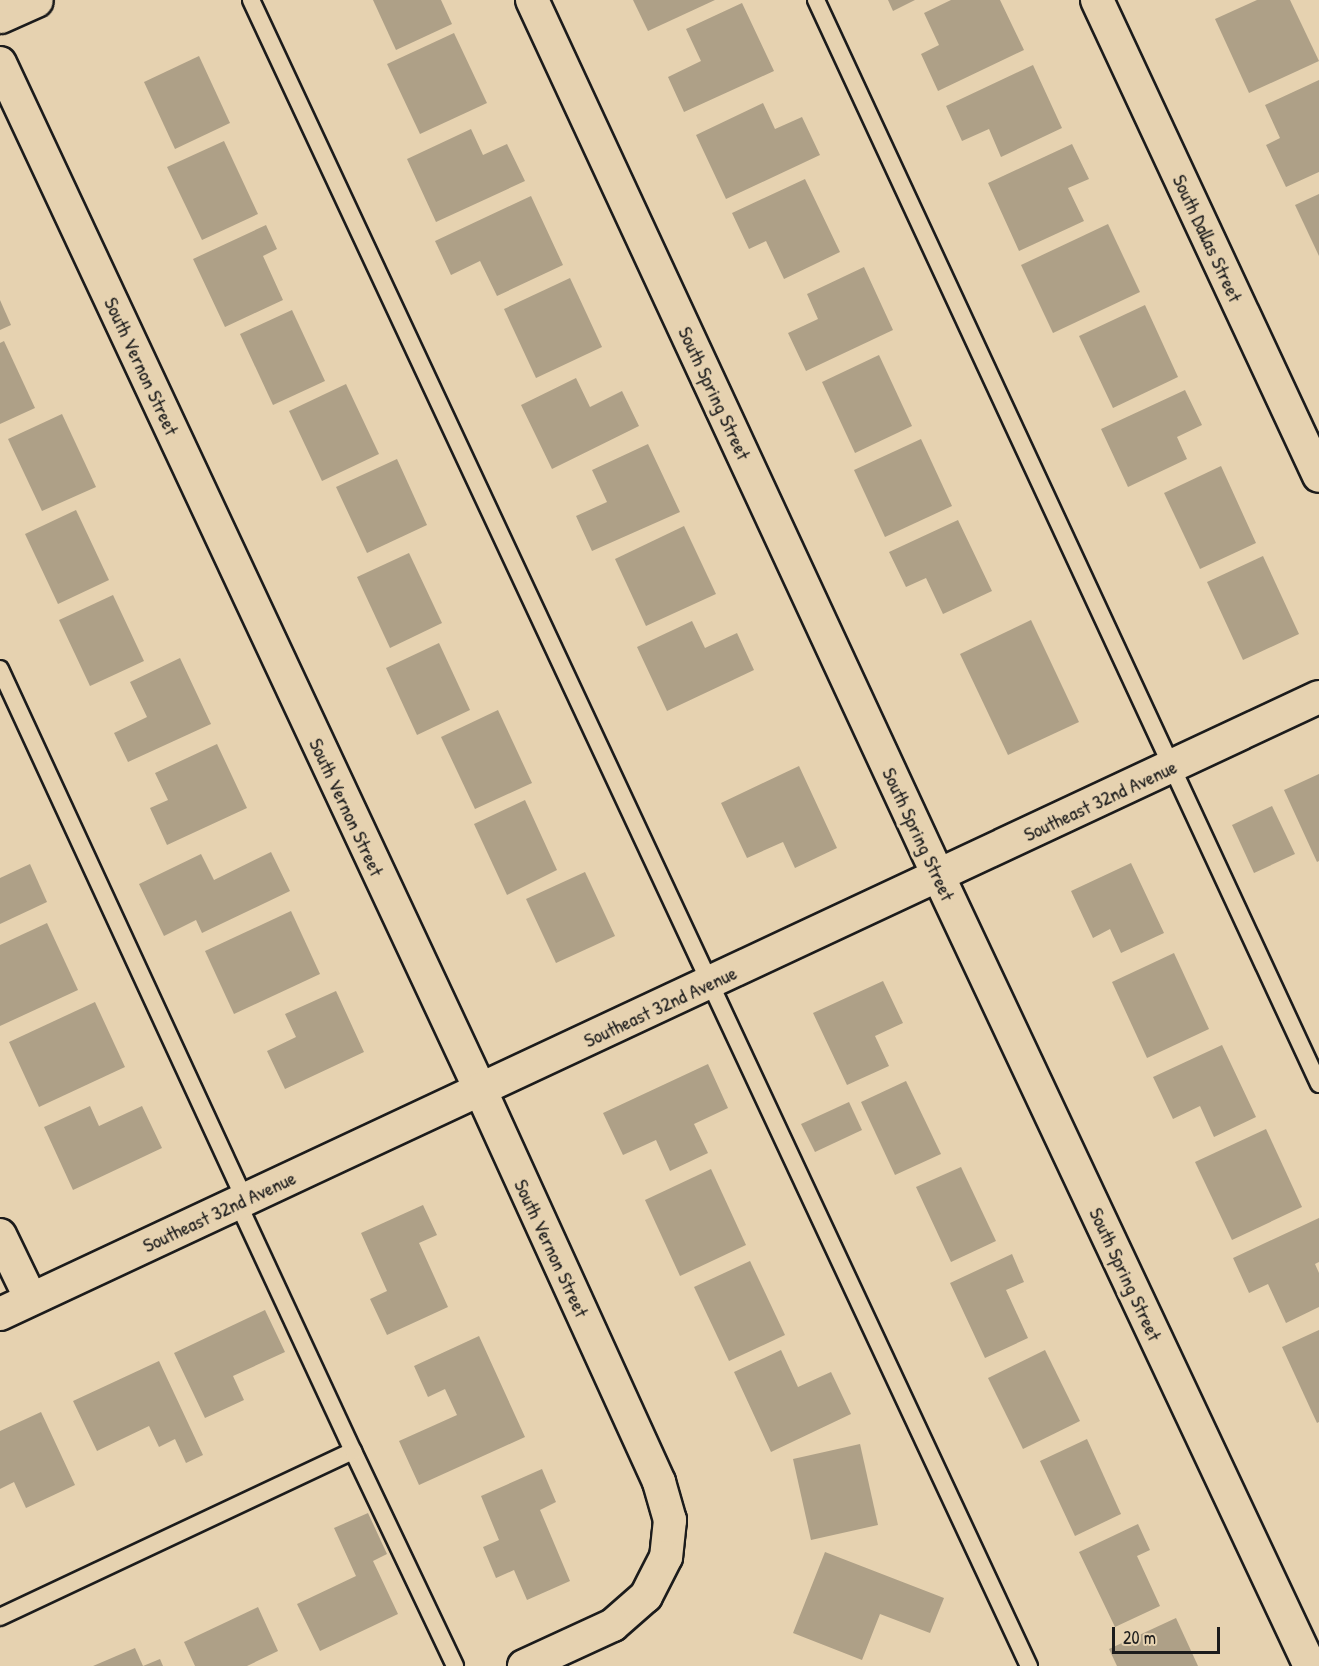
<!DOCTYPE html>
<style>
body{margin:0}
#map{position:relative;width:1319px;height:1666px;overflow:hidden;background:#e6d2b0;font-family:"Patrick Hand",sans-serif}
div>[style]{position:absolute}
.building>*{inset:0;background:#aea087}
.roads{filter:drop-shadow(2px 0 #1c1c1c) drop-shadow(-2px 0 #1c1c1c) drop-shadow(0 2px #1c1c1c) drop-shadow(0 -2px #1c1c1c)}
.service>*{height:16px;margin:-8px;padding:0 8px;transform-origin:8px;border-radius:8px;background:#e6d2b0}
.minor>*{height:32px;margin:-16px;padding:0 16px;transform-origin:16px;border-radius:16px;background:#e6d2b0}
.secondary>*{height:33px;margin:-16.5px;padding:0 16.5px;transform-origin:16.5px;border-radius:16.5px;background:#e6d2b0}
span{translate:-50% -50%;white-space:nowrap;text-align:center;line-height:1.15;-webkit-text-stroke:6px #e6d2b0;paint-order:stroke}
.street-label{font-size:20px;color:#1c1c1c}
.scale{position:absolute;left:1112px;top:1627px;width:108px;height:27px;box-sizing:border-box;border:3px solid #1c1c1c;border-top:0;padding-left:8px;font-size:18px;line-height:21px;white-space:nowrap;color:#1c1c1c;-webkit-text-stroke:4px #e6d2b0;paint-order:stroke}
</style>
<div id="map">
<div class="building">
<div style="clip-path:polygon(373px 0,441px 0,452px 24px,396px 50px)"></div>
<div style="clip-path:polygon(633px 0,715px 0,648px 31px)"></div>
<div style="clip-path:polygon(888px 0,915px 0,893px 11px)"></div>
<div style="clip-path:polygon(951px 0,1000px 0,1024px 50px,938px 91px,921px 54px,939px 45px,924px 13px)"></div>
<div style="clip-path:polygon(1257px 0,1290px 0,1319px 61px,1249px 93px,1215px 19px)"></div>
<div style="clip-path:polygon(742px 3px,774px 71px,684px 112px,668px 77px,701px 61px,686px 29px)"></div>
<div style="clip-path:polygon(454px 33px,487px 103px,420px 134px,387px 64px)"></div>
<div style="clip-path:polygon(199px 56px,230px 123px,175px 149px,144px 82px)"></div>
<div style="clip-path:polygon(1033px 65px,1062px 128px,1001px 157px,989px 129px,962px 141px,946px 106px)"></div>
<div style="clip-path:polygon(1319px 80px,1319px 172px,1286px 187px,1266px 145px,1280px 138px,1265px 105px)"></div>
<div style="clip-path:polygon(763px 103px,775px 129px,802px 117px,820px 155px,726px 199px,696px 135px)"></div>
<div style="clip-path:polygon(471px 129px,483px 155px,507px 144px,525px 181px,436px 222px,407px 159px)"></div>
<div style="clip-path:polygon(224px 141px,258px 214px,202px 240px,167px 167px)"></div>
<div style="clip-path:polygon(1072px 144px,1089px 179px,1068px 188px,1084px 221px,1019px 251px,988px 183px)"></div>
<div style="clip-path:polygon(805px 179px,840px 252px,784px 279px,766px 241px,749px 249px,732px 213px)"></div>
<div style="clip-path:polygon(1319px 194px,1319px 256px,1295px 205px)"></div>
<div style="clip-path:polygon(531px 196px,563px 265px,497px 296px,480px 261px,451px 275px,435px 241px)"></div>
<div style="clip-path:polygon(1108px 224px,1140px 292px,1053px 333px,1021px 265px)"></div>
<div style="clip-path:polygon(266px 225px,277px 249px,263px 256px,283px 300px,225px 327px,193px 259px)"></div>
<div style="clip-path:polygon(864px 267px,893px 330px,806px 371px,788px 333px,818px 319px,807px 294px)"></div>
<div style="clip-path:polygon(570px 278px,602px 347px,536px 378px,504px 309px)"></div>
<div style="clip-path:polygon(0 300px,11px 325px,0 330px)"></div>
<div style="clip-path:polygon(1145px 305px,1178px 377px,1113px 408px,1079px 336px)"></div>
<div style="clip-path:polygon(292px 310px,325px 381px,273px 405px,240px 334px)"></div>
<div style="clip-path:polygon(4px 341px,35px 408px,0 424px,0 343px)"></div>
<div style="clip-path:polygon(879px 355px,912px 426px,855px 453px,822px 382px)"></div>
<div style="clip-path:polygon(576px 378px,590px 407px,622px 391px,639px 426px,552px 469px,521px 405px)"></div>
<div style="clip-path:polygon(346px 384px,379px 454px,322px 481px,289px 411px)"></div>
<div style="clip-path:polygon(1185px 390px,1202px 425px,1177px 437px,1187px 459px,1128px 487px,1101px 429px)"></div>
<div style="clip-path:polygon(62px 414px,96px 487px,42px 511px,8px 439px)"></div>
<div style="clip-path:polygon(921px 439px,952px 506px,885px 537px,854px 470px)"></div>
<div style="clip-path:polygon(648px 444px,680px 512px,592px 551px,576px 516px,607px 502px,592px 470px)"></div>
<div style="clip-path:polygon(397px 459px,427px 525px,367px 553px,336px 487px)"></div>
<div style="clip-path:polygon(1221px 466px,1256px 543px,1200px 569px,1164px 493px)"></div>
<div style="clip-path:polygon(76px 510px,109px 580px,58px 604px,25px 534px)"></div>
<div style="clip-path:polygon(958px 520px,992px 591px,943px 614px,926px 578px,906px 587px,889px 552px)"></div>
<div style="clip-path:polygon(684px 526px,716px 594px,646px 626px,615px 559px)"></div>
<div style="clip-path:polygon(409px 553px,442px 623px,390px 648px,357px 577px)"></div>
<div style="clip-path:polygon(1263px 556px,1299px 634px,1243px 660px,1207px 582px)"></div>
<div style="clip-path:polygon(113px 595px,144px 661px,90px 686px,59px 620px)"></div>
<div style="clip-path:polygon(1031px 620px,1079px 722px,1008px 755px,960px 654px)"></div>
<div style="clip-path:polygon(692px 621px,705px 648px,737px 633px,754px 670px,667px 711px,637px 647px)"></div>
<div style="clip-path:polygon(439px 643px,470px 710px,417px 735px,386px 668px)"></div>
<div style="clip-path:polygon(180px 658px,211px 724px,128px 762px,114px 733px,147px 717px,130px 682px)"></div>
<div style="clip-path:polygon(498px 710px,532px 783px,475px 809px,441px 737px)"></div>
<div style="clip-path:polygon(217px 744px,247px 808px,167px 845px,150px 808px,168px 800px,155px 773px)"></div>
<div style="clip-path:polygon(799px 766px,837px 848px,795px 868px,783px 842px,747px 858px,721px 803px)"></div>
<div style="clip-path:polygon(1319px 774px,1319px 861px,1317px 862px,1284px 790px)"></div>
<div style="clip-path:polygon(525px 800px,557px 870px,507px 895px,474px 824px)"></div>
<div style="clip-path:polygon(1272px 806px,1295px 854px,1254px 873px,1232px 825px)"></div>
<div style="clip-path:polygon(271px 852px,290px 891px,202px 933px,196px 920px,164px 936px,139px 884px,201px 854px,214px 880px)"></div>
<div style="clip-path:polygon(1131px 863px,1164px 933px,1121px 953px,1110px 929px,1093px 938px,1071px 891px)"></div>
<div style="clip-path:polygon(30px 864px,47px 902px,0 924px,0 878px)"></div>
<div style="clip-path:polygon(585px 872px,615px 936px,556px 963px,526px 899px)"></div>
<div style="clip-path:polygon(291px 911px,320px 974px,234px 1014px,205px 951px)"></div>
<div style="clip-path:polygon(47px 923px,78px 990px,0 1026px,0 945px)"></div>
<div style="clip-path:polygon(1174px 953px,1209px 1029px,1147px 1058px,1112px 982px)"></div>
<div style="clip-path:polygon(883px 981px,903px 1023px,875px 1036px,889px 1066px,847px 1085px,813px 1013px)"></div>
<div style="clip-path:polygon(336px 991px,364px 1052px,285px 1089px,267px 1051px,296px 1037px,285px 1014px)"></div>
<div style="clip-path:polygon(95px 1002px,125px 1067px,39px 1107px,9px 1042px)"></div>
<div style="clip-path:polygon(1222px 1045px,1256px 1117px,1214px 1137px,1200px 1106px,1173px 1119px,1153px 1077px)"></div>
<div style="clip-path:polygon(708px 1064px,728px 1108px,694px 1124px,708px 1153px,670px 1171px,656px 1140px,623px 1155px,603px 1113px)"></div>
<div style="clip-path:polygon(906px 1081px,941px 1154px,895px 1175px,861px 1102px)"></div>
<div style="clip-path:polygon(849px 1102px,862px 1130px,815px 1152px,801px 1124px)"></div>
<div style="clip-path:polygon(90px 1106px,99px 1126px,142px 1106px,162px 1148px,73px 1190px,44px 1127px)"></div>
<div style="clip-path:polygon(1266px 1129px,1302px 1207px,1232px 1240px,1195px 1162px)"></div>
<div style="clip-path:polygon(961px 1167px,996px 1241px,951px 1262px,916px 1187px)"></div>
<div style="clip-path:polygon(711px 1169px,746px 1245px,680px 1276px,645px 1200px)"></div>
<div style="clip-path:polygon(423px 1205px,437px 1235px,419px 1243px,448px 1307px,387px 1335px,370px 1299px,387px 1291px,361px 1233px)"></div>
<div style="clip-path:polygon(1319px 1218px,1319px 1262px,1315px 1264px,1319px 1273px,1319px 1307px,1286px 1323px,1268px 1284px,1249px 1293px,1233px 1258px)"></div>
<div style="clip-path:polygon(1012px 1254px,1024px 1282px,1006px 1290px,1028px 1338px,985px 1358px,950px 1283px)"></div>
<div style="clip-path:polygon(750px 1261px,785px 1335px,729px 1361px,694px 1287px)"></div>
<div style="clip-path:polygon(265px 1310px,285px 1352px,233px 1376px,244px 1400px,205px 1418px,174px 1353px)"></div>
<div style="clip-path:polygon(1319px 1330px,1319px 1422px,1317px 1423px,1282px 1347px)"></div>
<div style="clip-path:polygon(479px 1336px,525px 1437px,419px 1485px,399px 1441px,457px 1415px,445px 1389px,428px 1397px,414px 1366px)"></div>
<div style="clip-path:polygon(781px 1350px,798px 1387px,831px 1372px,851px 1414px,771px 1452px,734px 1372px)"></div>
<div style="clip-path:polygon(1045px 1350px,1080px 1421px,1023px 1449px,988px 1378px)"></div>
<div style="clip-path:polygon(159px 1361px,203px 1455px,186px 1463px,175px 1439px,159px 1447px,149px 1426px,97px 1451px,73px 1401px)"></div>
<div style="clip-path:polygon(41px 1412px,75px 1485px,26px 1508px,14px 1482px,0 1489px,0 1431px)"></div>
<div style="clip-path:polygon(1087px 1439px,1121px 1514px,1075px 1536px,1040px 1461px)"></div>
<div style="clip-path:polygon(860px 1444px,878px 1525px,811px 1540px,793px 1459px)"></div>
<div style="clip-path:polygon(542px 1469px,556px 1502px,540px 1510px,570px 1581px,527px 1600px,514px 1570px,496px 1578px,483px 1547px,499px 1540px,481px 1496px)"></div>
<div style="clip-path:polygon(368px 1513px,387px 1554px,373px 1561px,398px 1614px,320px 1651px,297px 1604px,356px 1576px,334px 1528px)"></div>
<div style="clip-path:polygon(1138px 1524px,1150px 1550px,1137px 1556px,1160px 1606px,1115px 1627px,1079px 1552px)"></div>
<div style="clip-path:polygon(825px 1552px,944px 1598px,930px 1633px,880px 1614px,862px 1660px,793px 1633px)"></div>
<div style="clip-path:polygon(258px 1607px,278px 1651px,247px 1666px,195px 1666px,184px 1642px)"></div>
<div style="clip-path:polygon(1176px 1618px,1198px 1666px,1117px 1666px,1109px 1649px)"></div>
<div style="clip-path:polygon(135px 1648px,143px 1666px,93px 1666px)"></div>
<div style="clip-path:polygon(160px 1659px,163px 1666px,143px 1666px)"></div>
</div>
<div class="roads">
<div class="service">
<div style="left:251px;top:0;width:1839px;rotate:64.97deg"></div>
<div style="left:816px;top:0;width:1195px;rotate:65.11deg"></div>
<div style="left:0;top:669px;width:585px;rotate:65.23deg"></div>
<div style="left:353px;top:1451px;width:238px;rotate:64.6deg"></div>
<div style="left:0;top:1617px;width:390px;rotate:-25.2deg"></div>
<div style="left:353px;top:1451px;width:273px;rotate:-114.9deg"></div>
</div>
<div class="minor">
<div style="left:532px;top:0;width:965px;rotate:65.11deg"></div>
<div style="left:938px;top:875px;width:874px;rotate:64.81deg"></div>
<div style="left:1097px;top:0;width:525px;rotate:65deg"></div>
<div style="left:0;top:63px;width:1133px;rotate:64.93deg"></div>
<div style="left:480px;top:1089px;width:432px;rotate:65.5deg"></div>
<div style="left:659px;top:1482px;width:40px;rotate:74deg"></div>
<div style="left:670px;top:1520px;width:37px;rotate:96deg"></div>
<div style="left:666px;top:1557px;width:44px;rotate:117.1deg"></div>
<div style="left:646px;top:1596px;width:44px;rotate:138.7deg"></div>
<div style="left:613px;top:1625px;width:98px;rotate:155.3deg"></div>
<div style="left:0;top:1235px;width:71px;rotate:64.2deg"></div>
<div style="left:0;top:1314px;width:1456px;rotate:-25.07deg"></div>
</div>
<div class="secondary">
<div style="left:0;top:16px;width:39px;rotate:-24deg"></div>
</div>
</div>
<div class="street-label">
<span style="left:1208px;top:238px;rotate:65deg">South Dallas Street</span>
<span style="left:142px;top:366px;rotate:65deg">South Vernon Street</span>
<span style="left:715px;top:393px;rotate:65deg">South Spring Street</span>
<span style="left:1100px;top:800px;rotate:-25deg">Southeast 32nd Avenue</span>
<span style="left:347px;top:807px;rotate:65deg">South Vernon Street</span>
<span style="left:919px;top:834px;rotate:65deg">South Spring Street</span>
<span style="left:660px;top:1006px;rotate:-25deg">Southeast 32nd Avenue</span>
<span style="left:219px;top:1211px;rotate:-25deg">Southeast 32nd Avenue</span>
<span style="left:552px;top:1248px;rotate:65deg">South Vernon Street</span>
<span style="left:1126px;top:1274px;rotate:65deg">South Spring Street</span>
</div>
<div class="scale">20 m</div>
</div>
